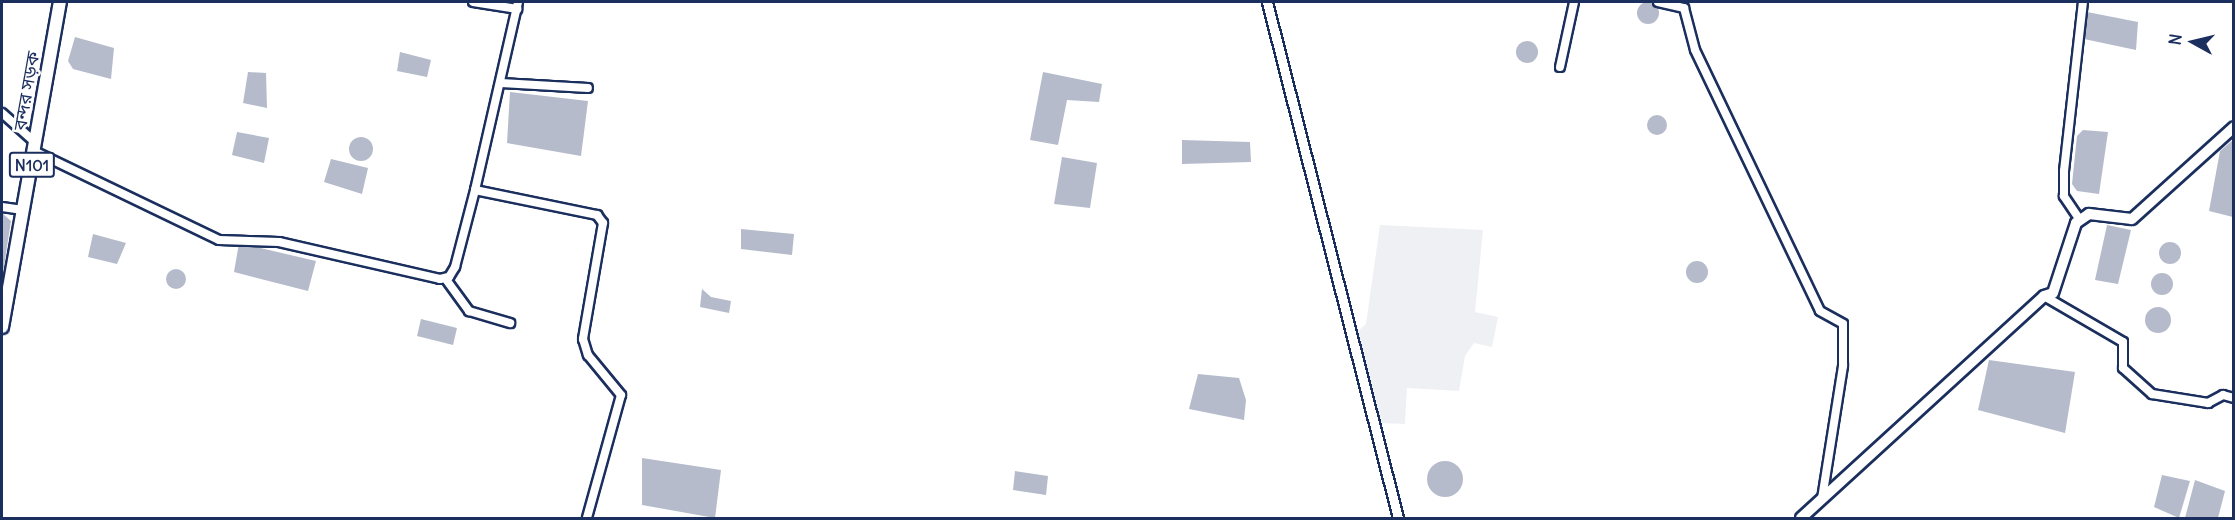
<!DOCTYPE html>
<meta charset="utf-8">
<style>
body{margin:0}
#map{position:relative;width:2235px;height:520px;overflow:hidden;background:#fff;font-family:Delius,"Noto Sans Bengali",sans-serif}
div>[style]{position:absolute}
.built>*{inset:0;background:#eff0f4}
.water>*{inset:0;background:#b5bbca}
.round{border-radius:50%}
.roads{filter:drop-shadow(2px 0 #1b2f5e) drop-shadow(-2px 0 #1b2f5e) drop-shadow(0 2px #1b2f5e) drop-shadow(0 -2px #1b2f5e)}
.minor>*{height:8px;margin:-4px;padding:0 4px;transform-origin:4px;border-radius:4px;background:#fff}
.tertiary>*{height:9px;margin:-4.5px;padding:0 4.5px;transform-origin:4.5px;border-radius:4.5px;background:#fff}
.secondary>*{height:10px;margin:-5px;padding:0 5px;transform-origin:5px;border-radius:5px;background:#fff}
.trunk>*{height:12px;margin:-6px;padding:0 6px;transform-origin:6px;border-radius:6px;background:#fff}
span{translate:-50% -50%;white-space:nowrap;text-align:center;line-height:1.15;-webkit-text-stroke:5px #fff;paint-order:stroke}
.shield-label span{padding:2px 4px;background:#fff;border:2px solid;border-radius:4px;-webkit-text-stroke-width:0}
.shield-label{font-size:16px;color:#1b2f5e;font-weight:700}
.street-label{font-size:18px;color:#1b2f5e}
.frame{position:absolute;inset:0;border:3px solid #1b2f5e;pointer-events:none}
.north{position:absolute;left:2163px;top:12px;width:60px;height:60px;-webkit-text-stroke:4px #fff;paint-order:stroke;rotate:278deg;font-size:16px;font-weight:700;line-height:24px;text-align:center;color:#1b2f5e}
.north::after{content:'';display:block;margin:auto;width:21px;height:27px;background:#1b2f5e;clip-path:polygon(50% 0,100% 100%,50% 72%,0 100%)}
</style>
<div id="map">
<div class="built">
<div style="clip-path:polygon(1380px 225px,1483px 230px,1475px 312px,1498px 317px,1492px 347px,1474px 343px,1465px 356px,1459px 391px,1407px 388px,1405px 424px,1380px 423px,1358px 331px,1366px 324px)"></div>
</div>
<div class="water">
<div class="round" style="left:1637px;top:2px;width:22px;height:22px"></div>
<div style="clip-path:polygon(2087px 12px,2138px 22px,2136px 50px,2084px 39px)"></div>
<div style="clip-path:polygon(75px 37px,114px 48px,111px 79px,73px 69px,68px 61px)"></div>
<div class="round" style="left:1516px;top:41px;width:22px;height:22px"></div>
<div style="clip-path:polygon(400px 52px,431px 60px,427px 77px,397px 71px)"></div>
<div style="clip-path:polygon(248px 72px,266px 73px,267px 108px,243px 103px)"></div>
<div style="clip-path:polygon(1043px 72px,1102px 84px,1099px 102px,1067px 100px,1058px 145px,1030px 140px)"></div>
<div style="clip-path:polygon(510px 92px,588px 101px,581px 156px,507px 143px)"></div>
<div class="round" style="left:1647px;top:115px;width:20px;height:20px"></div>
<div style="clip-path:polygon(2083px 130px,2108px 132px,2099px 194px,2077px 191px,2072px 184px,2077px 136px)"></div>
<div style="clip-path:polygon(237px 132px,269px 138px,264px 163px,232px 155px)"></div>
<div class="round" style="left:349px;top:137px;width:24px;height:24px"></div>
<div style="clip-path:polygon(1182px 140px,1250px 142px,1251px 162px,1182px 164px)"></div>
<div style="clip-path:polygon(2233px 140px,2233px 217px,2209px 211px,2220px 151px)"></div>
<div style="clip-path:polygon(1062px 157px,1097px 163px,1090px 208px,1054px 204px)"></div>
<div style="clip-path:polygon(331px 159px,368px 168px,362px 194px,324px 182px)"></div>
<div style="clip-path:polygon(2px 213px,11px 221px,2px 279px)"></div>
<div style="clip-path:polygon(2107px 225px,2131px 230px,2118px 284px,2095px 280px)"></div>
<div style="clip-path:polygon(741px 229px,794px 234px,792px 255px,741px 249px)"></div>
<div style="clip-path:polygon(93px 234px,126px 243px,117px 264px,88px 257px)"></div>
<div class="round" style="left:2159px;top:242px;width:22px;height:22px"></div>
<div style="clip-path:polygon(239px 243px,316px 261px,308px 291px,234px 272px)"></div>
<div class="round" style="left:1686px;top:261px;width:22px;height:22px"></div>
<div class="round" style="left:166px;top:269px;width:20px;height:20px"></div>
<div class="round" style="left:2151px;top:273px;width:22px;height:22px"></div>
<div style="clip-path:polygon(702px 289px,711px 297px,731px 301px,729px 313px,700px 307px)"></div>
<div class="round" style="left:2145px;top:307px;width:26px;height:26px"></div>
<div style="clip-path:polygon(421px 319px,457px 328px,453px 345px,417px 336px)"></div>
<div style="clip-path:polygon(1989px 360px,2075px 372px,2065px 433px,1978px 410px)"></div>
<div style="clip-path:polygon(1198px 374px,1239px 378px,1246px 400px,1244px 420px,1189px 409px)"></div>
<div style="clip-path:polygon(642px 458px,721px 470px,715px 518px,642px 505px)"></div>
<div class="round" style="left:1427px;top:461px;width:36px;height:36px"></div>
<div style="clip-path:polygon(1015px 471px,1048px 476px,1046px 495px,1013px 490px)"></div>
<div style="clip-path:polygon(2162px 475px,2190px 481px,2179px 518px,2154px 507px)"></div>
<div style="clip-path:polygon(2195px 480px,2225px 491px,2218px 518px,2185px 518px)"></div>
</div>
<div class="roads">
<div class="minor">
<div style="left:473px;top:2px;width:45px;rotate:9deg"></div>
<div style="left:1658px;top:2px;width:27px;rotate:13deg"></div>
<div style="left:1684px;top:8px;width:43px;rotate:75.3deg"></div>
<div style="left:1695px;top:50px;width:289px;rotate:64.4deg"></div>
<div style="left:1820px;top:311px;width:26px;rotate:29deg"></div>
<div style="left:1843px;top:324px;width:42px;rotate:90deg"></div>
<div style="left:1843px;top:366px;width:134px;rotate:99deg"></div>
<div style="left:1560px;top:67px;width:66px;rotate:-77.8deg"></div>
<div style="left:501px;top:83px;width:87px;rotate:3.3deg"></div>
<div style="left:2px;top:113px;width:45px;rotate:41.4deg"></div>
<div style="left:34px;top:151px;width:205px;rotate:25.7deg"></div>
<div style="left:219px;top:240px;width:60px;rotate:1.9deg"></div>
<div style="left:279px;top:242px;width:165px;rotate:12.9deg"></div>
<div style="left:440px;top:279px;width:9px;rotate:-13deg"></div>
<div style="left:449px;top:277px;width:12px;rotate:-59deg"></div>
<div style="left:455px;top:267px;width:80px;rotate:-75.4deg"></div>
<div style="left:475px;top:190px;width:125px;rotate:11.6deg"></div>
<div style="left:597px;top:215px;width:10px;rotate:53deg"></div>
<div style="left:603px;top:223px;width:118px;rotate:99.8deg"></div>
<div style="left:583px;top:339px;width:17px;rotate:73deg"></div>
<div style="left:588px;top:355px;width:52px;rotate:50.5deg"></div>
<div style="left:621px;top:395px;width:128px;rotate:105.5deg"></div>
<div style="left:475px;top:190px;width:193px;rotate:-77.1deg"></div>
<div style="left:2px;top:207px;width:21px;rotate:8deg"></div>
<div style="left:2080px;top:220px;width:29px;rotate:-124deg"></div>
<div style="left:2064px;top:196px;width:25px;rotate:-90deg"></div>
<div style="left:2064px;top:171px;width:170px;rotate:-83.6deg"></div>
<div style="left:445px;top:278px;width:41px;rotate:54deg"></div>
<div style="left:469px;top:311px;width:43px;rotate:16.3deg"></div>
<div style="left:2044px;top:296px;width:91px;rotate:30.2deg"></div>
<div style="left:2123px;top:342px;width:26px;rotate:90deg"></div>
<div style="left:2123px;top:368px;width:39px;rotate:42deg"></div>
<div style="left:2152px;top:394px;width:57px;rotate:9.1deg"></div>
<div style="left:2208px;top:403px;width:17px;rotate:-28deg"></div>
<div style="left:2223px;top:395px;width:11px;rotate:15deg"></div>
</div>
<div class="tertiary">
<div style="left:1267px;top:2px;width:532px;rotate:75.75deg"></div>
</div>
<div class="secondary">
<div style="left:1801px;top:518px;width:329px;rotate:-42.4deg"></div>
<div style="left:2044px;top:296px;width:9px;rotate:-18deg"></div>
<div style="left:2053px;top:293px;width:74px;rotate:-71.8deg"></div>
<div style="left:2076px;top:223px;width:16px;rotate:-35deg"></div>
<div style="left:2089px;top:214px;width:43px;rotate:6.6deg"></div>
<div style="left:2132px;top:219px;width:137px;rotate:-42deg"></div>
</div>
<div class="trunk">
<div style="left:2px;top:327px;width:330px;rotate:-79.9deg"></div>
</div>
</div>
<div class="shield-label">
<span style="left:32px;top:165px">N101</span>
</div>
<div class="street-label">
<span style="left:27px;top:91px;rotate:-80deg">বন্দর সড়ক</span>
</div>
<div class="frame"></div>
<div class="north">N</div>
</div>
